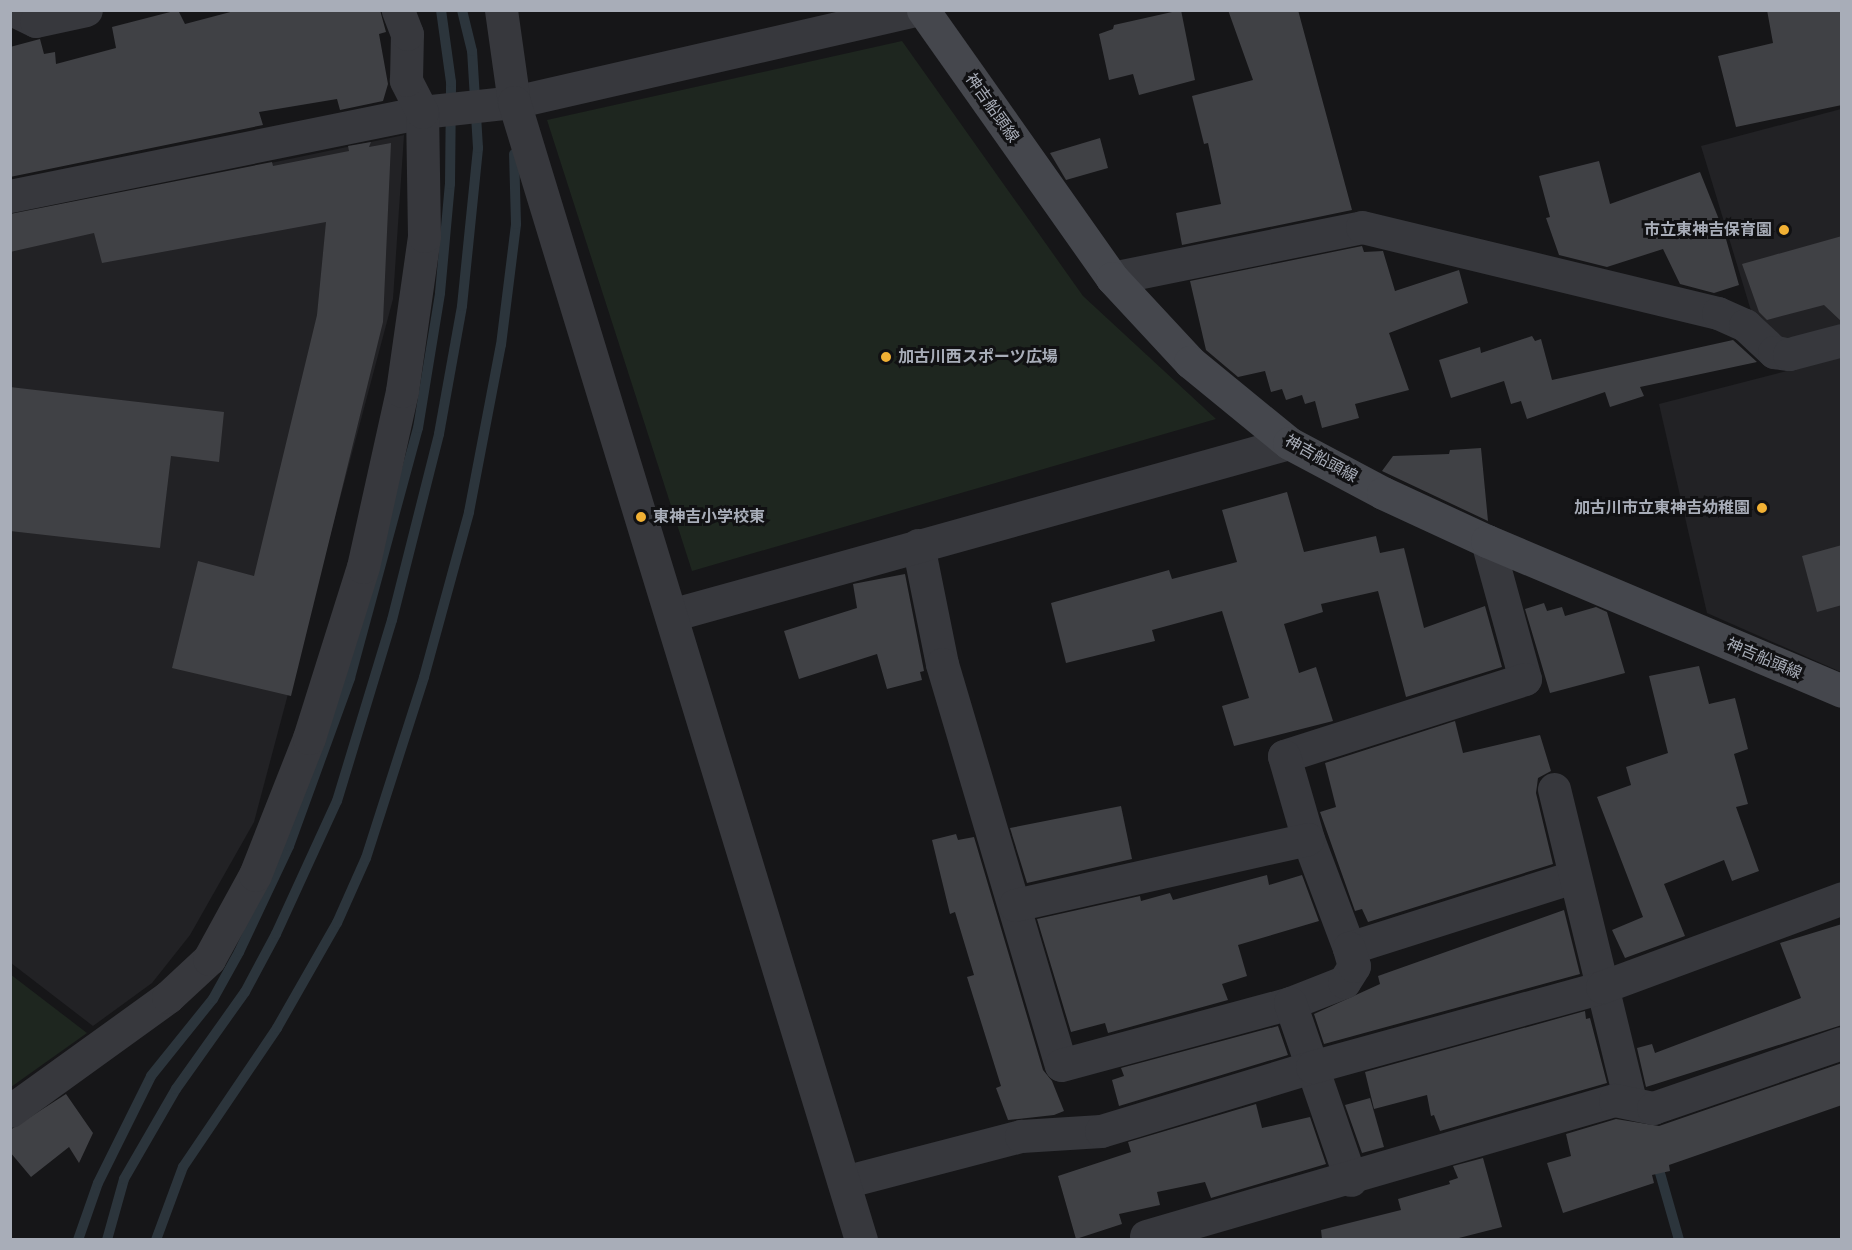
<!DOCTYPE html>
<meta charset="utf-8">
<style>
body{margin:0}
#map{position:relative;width:1852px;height:1250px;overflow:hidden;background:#161618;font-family:"Source Sans 3","Noto Sans JP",sans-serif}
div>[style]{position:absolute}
.built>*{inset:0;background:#222225}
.green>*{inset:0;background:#1e261f}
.stream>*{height:10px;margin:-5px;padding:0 5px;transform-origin:5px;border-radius:5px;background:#2c353c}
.building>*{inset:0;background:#404145}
.minor>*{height:33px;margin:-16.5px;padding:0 16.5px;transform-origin:16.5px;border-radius:16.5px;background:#37383d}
.tertiary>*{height:33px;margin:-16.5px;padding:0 16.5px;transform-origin:16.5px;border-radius:16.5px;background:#37383d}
.secondary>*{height:33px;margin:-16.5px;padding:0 16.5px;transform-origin:16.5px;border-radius:16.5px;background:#45474d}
.dots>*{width:16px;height:16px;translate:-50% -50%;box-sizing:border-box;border:3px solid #111113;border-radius:50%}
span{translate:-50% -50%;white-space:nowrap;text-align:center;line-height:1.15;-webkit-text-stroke:6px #111113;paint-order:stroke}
.street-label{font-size:16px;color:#a8adb8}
.poi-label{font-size:16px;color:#a8adb8;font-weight:700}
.right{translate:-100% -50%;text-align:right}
.left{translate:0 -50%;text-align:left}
.frame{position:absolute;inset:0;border:12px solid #a8adb8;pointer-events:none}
</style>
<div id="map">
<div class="built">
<div style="clip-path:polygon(1841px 109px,1841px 334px,1825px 338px,1780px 337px,1752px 314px,1701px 146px)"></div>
<div style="clip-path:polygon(404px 135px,393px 299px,254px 822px,190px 935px,152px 983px,93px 1026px,11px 963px,10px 218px)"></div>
<div style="clip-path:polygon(1841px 357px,1841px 672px,1707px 613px,1659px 404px)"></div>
</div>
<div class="green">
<div style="clip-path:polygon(902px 41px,1083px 296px,1216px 419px,692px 571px,547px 120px)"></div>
<div style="clip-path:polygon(10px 974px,87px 1033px,11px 1087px,10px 1087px)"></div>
</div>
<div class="stream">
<div style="left:1656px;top:1159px;width:84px;rotate:74.1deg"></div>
<div style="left:78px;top:1240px;width:60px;rotate:-70.7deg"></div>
<div style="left:98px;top:1183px;width:119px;rotate:-63.6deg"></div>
<div style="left:151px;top:1076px;width:99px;rotate:-51.2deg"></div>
<div style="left:213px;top:999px;width:54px;rotate:-61deg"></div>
<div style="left:239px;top:952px;width:117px;rotate:-64.7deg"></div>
<div style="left:289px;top:846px;width:179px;rotate:-70deg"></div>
<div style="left:350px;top:678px;width:259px;rotate:-74.8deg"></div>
<div style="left:418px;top:428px;width:137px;rotate:-80.7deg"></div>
<div style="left:440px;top:293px;width:109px;rotate:-84.8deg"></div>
<div style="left:450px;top:184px;width:102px;rotate:-89.4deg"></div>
<div style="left:451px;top:82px;width:73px;rotate:-97.9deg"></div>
<div style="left:107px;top:1240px;width:63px;rotate:-74.4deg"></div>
<div style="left:124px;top:1179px;width:104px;rotate:-60deg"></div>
<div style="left:176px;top:1089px;width:119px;rotate:-54.6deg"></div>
<div style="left:245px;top:992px;width:66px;rotate:-61.9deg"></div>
<div style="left:276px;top:934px;width:146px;rotate:-65.4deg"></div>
<div style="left:337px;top:801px;width:189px;rotate:-73.1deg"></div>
<div style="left:392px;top:620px;width:192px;rotate:-75.8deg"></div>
<div style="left:439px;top:434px;width:130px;rotate:-79.8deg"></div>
<div style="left:462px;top:306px;width:159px;rotate:-84.2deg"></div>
<div style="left:478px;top:148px;width:97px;rotate:-93.5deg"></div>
<div style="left:472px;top:51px;width:42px;rotate:-103.7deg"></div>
<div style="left:156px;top:1240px;width:78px;rotate:-69.7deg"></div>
<div style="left:183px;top:1167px;width:168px;rotate:-55.9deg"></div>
<div style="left:277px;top:1028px;width:121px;rotate:-60.3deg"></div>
<div style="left:337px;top:923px;width:71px;rotate:-66deg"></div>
<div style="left:366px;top:858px;width:190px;rotate:-72.2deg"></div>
<div style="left:424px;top:677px;width:171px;rotate:-74.7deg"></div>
<div style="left:469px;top:512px;width:170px;rotate:-79.2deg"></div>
<div style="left:501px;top:345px;width:122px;rotate:-82.9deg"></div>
<div style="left:516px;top:224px;width:70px;rotate:-91.6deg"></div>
</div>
<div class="building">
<div style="clip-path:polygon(178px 10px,185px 24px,238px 10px,380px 10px,386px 32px,379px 34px,388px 84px,383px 101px,340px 110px,337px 99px,259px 112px,263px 125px,10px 177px,10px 47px,40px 39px,44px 54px,55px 52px,56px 64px,116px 48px,112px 27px)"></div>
<div style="clip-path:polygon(1181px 10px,1195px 80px,1139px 95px,1133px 74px,1109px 80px,1099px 34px,1113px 29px,1114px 25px)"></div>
<div style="clip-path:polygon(1228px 10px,1298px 10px,1352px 210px,1182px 245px,1176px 213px,1221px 204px,1208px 143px,1204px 144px,1192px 96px,1253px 80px)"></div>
<div style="clip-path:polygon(1767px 10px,1842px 10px,1842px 105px,1736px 127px,1718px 56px,1773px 43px)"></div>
<div style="clip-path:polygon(1100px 138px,1108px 168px,1066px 180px,1050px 153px)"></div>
<div style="clip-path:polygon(371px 142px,369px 147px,391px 143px,383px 322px,291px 696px,172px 668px,198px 561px,254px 576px,317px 315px,326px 222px,102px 263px,94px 233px,10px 252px,10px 214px,272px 162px,273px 166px,349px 151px,348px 146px)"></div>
<div style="clip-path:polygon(1599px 161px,1610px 204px,1700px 172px,1724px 232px,1739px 285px,1714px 293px,1680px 284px,1663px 249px,1607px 267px,1559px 255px,1546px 218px,1550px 217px,1539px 176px)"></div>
<div style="clip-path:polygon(1842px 236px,1842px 322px,1824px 305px,1767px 320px,1759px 312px,1742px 264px)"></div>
<div style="clip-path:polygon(1362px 246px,1364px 252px,1383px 251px,1395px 291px,1459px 270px,1468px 303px,1389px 333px,1409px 390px,1355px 404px,1359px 418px,1322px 428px,1315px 401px,1305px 404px,1302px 395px,1286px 400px,1282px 389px,1271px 392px,1265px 371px,1238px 377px,1206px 350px,1190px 281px)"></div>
<div style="clip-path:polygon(1532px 336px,1535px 341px,1541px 339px,1552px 380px,1733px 340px,1757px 362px,1640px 387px,1644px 396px,1610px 407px,1605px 392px,1527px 419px,1521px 401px,1511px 404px,1504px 381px,1451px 398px,1439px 360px,1480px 347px,1481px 353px)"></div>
<div style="clip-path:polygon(10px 387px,224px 412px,219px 462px,171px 456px,160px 548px,10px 531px)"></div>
<div style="clip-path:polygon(1481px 448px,1488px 521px,1382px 471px,1393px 456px,1449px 454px,1450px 450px)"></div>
<div style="clip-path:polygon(1287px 492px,1304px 552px,1376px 536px,1380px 553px,1404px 548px,1424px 628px,1485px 606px,1502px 667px,1406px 697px,1378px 591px,1321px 604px,1323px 612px,1284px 624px,1299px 673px,1316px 667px,1333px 721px,1234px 746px,1222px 706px,1249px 698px,1222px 611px,1152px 630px,1155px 641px,1066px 663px,1051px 603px,1169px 570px,1172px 579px,1237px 562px,1222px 510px)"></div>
<div style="clip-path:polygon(1842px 545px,1842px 605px,1817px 612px,1802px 556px)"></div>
<div style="clip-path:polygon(905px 574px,924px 671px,920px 672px,922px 680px,887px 689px,877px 654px,799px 679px,784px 631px,857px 608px,853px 584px)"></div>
<div style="clip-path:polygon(1544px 603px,1547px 611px,1562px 607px,1565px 616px,1596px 607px,1607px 612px,1625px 673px,1550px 693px,1525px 609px)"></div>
<div style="clip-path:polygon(1699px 666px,1709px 704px,1735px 698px,1748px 749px,1734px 754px,1748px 804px,1736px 807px,1759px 871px,1732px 881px,1724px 860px,1664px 884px,1685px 936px,1625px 958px,1612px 930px,1643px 917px,1597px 797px,1631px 785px,1626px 767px,1668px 753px,1649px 676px)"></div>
<div style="clip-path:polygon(1455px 721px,1463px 753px,1540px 735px,1551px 771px,1538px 778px,1536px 793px,1553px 864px,1368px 922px,1362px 909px,1355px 911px,1320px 812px,1336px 807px,1325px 763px)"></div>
<div style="clip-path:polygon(1121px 806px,1132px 859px,1027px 883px,1010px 828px)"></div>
<div style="clip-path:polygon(956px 834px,958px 840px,974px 837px,1043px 1070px,1052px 1081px,1064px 1111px,1054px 1115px,1008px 1120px,996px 1088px,1001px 1086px,967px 977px,974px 975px,955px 912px,950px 914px,932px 840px)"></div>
<div style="clip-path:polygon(1267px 875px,1269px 885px,1302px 875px,1319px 921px,1238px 945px,1247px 976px,1222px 984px,1228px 1000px,1108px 1033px,1105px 1023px,1071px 1032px,1037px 919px,1140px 896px,1141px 901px,1170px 893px,1173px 900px)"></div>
<div style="clip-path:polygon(1564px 910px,1580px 974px,1324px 1044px,1314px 1014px,1380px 984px,1378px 976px)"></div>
<div style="clip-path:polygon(1842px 924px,1842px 1025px,1646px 1087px,1637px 1048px,1652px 1044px,1655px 1053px,1801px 998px,1780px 943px)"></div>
<div style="clip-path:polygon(1585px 1011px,1586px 1019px,1590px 1018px,1607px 1083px,1440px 1131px,1434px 1115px,1431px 1116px,1427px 1095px,1374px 1109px,1365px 1072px)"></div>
<div style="clip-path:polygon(1278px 1026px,1288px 1055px,1119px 1106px,1112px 1080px,1124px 1076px,1121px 1068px)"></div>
<div style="clip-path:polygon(1842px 1063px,1842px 1105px,1669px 1165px,1670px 1171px,1652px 1175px,1654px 1183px,1563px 1213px,1547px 1163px,1571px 1156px,1566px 1134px,1616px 1119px,1659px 1126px)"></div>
<div style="clip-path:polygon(66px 1094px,93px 1133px,79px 1163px,69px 1147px,31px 1177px,10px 1152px,10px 1130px)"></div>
<div style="clip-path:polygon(1370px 1098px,1384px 1147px,1362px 1153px,1345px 1105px)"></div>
<div style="clip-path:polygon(1256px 1104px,1262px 1128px,1310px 1117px,1326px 1164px,1211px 1198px,1205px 1182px,1157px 1192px,1160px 1205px,1119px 1214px,1122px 1224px,1076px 1239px,1058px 1176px,1131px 1152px,1128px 1142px)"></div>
<div style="clip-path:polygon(1483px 1158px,1502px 1227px,1455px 1239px,1322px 1239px,1321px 1230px,1401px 1210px,1398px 1199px,1450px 1184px,1449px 1181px,1458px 1178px,1453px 1166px)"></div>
</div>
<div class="minor">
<div style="left:13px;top:10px;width:25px;rotate:26deg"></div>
<div style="left:36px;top:21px;width:51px;rotate:-12.4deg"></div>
<div style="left:10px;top:196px;width:420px;rotate:-11.5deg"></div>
<div style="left:422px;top:112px;width:93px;rotate:-6.2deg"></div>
<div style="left:514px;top:102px;width:412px;rotate:-12.9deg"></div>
<div style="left:1112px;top:278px;width:255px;rotate:-11.5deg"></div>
<div style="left:1362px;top:227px;width:366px;rotate:13.6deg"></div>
<div style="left:1718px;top:313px;width:30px;rotate:24deg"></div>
<div style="left:1745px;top:325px;width:40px;rotate:43deg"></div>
<div style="left:1774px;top:352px;width:15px;rotate:8deg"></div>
<div style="left:1789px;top:354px;width:55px;rotate:-14.8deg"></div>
<div style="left:1487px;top:541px;width:143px;rotate:74.6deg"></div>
<div style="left:1525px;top:679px;width:253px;rotate:162.3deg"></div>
<div style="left:1284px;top:756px;width:86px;rotate:73.9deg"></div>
<div style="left:1308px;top:839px;width:116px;rotate:69.4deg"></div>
<div style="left:1349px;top:948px;width:235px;rotate:-17.6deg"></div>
<div style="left:918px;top:545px;width:121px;rotate:78.6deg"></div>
<div style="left:942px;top:664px;width:418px;rotate:73.5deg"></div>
<div style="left:1061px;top:1065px;width:237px;rotate:-15.1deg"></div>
<div style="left:1290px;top:1003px;width:58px;rotate:-21.3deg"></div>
<div style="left:1344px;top:982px;width:19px;rotate:-58deg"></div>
<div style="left:1354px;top:966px;width:19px;rotate:-106deg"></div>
<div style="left:671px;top:615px;width:641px;rotate:-15.55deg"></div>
<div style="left:1554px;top:789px;width:320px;rotate:76.3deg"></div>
<div style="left:1015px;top:905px;width:300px;rotate:-12.7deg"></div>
<div style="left:1290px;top:1003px;width:187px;rotate:71deg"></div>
<div style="left:10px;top:1111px;width:195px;rotate:-35.8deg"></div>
<div style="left:168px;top:997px;width:56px;rotate:-42.8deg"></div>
<div style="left:209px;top:959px;width:96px;rotate:-61.3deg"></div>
<div style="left:255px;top:875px;width:147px;rotate:-68.5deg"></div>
<div style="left:309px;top:738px;width:179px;rotate:-72.5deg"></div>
<div style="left:363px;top:567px;width:180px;rotate:-77.5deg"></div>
<div style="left:402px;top:391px;width:157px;rotate:-81.9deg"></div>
<div style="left:424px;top:236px;width:124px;rotate:-90.9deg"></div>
<div style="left:422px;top:112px;width:36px;rotate:-117deg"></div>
<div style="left:406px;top:80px;width:46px;rotate:-88.8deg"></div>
<div style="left:407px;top:34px;width:26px;rotate:-111deg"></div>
<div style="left:844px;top:1182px;width:183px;rotate:-14.6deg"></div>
<div style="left:1021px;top:1136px;width:80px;rotate:-3.6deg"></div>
<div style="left:1101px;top:1131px;width:220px;rotate:-16.9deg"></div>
<div style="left:1312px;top:1067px;width:301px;rotate:-15.4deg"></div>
<div style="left:1602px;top:987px;width:256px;rotate:-20.3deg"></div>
<div style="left:1146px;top:1236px;width:488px;rotate:-16.2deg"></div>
<div style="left:1615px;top:1100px;width:39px;rotate:12deg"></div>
<div style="left:1653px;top:1108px;width:200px;rotate:-19deg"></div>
</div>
<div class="tertiary">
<div style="left:501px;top:10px;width:93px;rotate:82deg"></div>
<div style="left:514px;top:102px;width:1190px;rotate:73.04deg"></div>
</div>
<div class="secondary">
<div style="left:923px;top:10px;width:328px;rotate:54.8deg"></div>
<div style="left:1112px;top:278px;width:115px;rotate:47.1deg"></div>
<div style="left:1190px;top:362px;width:128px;rotate:39.3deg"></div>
<div style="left:1289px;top:443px;width:106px;rotate:28deg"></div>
<div style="left:1383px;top:493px;width:115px;rotate:24.8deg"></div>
<div style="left:1487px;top:541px;width:385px;rotate:22.9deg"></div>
</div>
<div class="dots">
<div style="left:1784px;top:230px;background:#f2b134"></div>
<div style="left:886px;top:357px;background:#f2b134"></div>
<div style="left:1762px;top:508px;background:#f2b134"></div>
<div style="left:641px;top:517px;background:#f2b134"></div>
</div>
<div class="street-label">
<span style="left:992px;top:108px;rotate:55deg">神吉船頭線</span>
<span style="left:1321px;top:459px;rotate:29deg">神吉船頭線</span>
<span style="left:1764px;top:659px;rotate:23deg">神吉船頭線</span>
</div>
<div class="poi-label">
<span class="right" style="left:1772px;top:230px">市立東神吉保育園</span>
<span class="left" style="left:898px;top:357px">加古川西スポーツ広場</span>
<span class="right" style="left:1750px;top:508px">加古川市立東神吉幼稚園</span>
<span class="left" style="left:653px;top:517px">東神吉小学校東</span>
</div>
<div class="frame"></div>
</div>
